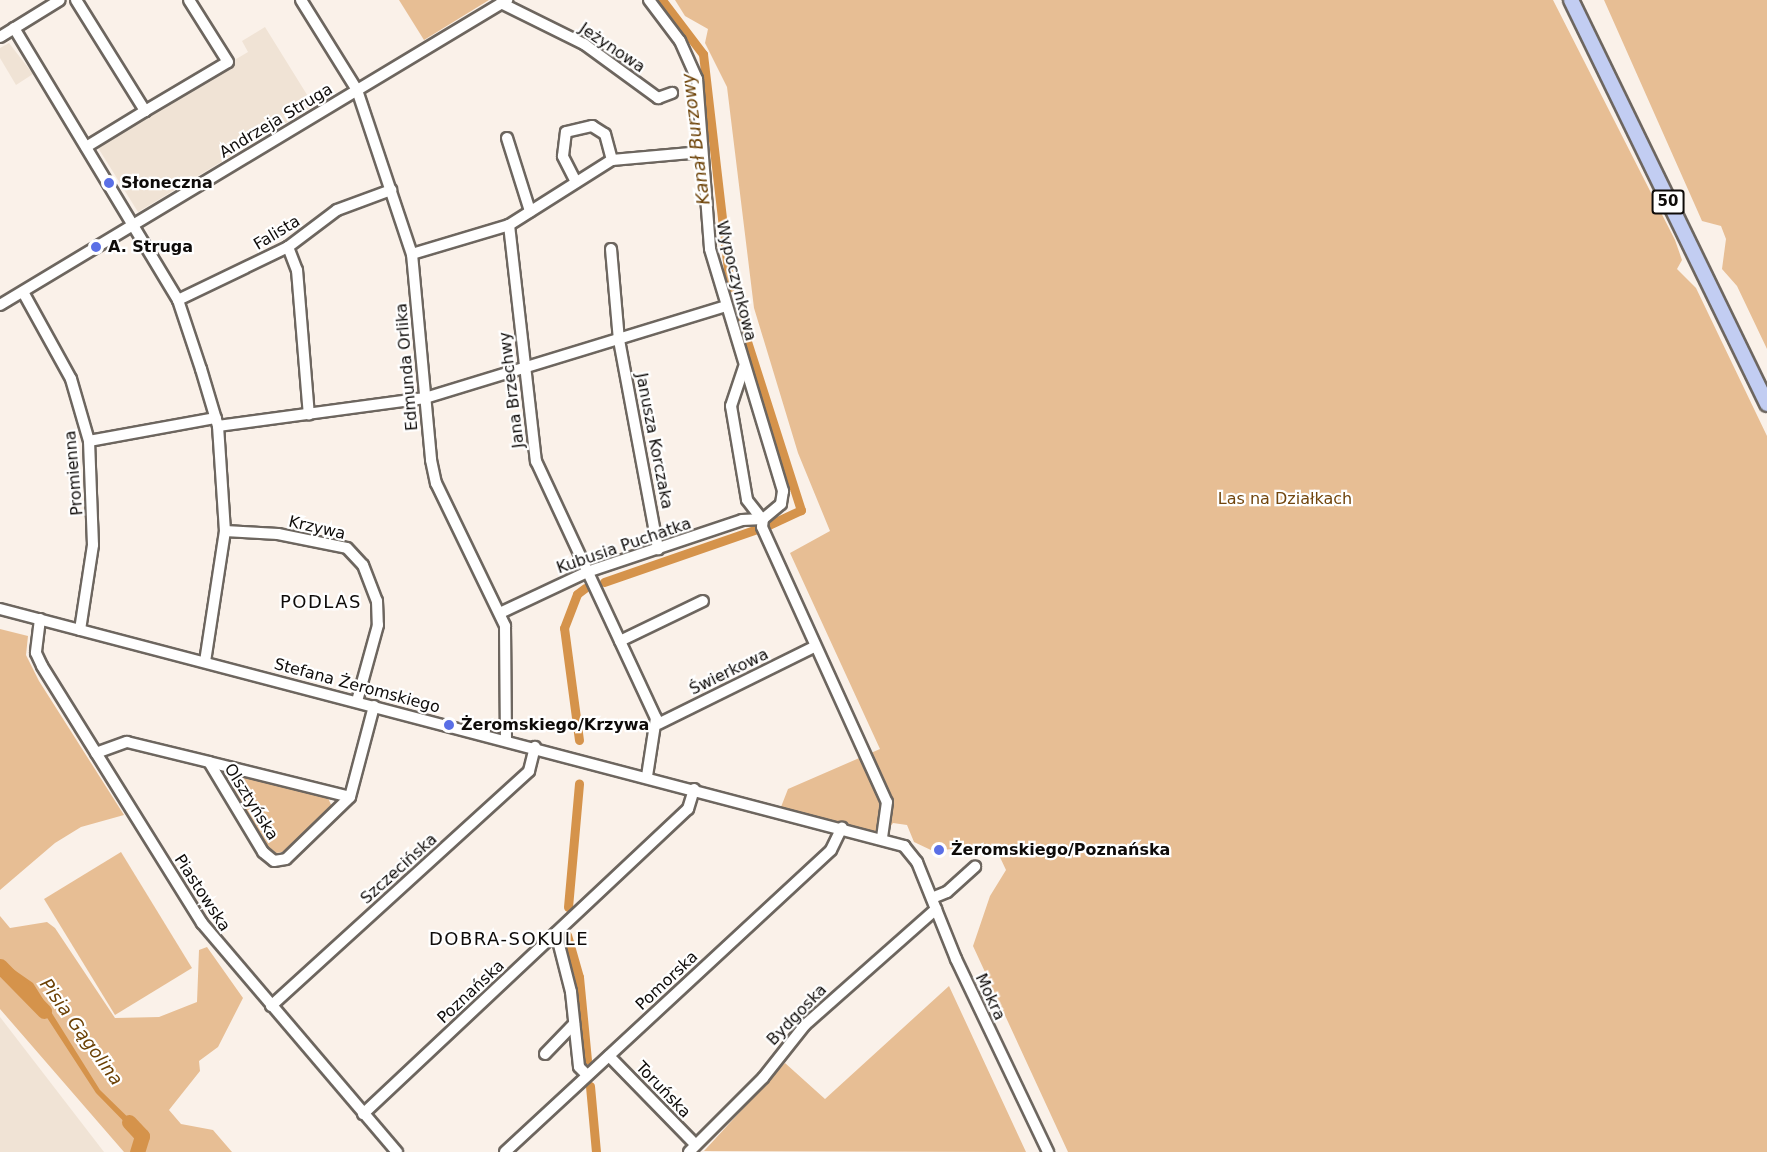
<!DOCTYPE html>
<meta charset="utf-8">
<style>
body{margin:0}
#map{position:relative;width:1767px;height:1152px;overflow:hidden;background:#faf1e9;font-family:"DejaVu Sans",sans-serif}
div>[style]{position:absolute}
.built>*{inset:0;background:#f0e3d5}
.green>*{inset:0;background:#e7be94}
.water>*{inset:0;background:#d5934b}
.canal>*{height:9px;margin:-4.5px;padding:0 4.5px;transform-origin:4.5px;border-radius:4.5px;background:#d5934b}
.river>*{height:15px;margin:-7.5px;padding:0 7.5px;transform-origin:7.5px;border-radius:7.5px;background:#d5934b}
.roads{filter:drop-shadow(2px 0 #6d665f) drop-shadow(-2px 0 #6d665f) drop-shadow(0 2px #6d665f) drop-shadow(0 -2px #6d665f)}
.minor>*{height:10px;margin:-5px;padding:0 5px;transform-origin:5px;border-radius:5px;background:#fff}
.major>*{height:14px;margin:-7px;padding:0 7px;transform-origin:7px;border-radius:7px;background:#c2cdf2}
.dots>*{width:16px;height:16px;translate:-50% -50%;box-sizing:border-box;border:3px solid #fff;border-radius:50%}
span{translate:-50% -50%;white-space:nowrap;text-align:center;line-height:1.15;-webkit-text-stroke:4.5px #fff;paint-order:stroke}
.shield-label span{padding:2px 4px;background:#fff;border:2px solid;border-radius:4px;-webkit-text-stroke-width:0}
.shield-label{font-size:15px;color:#0e0b09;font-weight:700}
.street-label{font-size:16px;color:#0e0b09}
.poi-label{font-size:16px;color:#0e0b09;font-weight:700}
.left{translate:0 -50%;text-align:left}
.park-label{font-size:16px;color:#71450d}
.water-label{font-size:18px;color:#6b4004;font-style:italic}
.neighbourhood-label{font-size:18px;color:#0e0b09;letter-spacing:1.5px}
</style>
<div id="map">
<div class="built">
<div style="clip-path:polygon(265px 27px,314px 106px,138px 212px,95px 143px,248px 52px,242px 41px)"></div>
<div style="clip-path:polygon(9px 43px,33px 74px,16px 85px,0 58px,0 48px)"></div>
<div style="clip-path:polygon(0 1017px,104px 1152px,0 1152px)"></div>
</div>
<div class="green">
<div style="clip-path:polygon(399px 0,489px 0,424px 40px)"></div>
<div style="clip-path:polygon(675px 0,1553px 0,1675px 240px,1682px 260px,1677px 269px,1696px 288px,1767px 436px,1767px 1152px,1068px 1152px,973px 946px,990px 896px,1006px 870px,998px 853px,981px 846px,933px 851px,914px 842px,907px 825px,893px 823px,885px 834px,781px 807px,788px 789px,880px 749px,790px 553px,830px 531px,798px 453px,754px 308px,727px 87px,705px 43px,708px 29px,685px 16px)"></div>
<div style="clip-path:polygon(1604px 0,1767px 0,1767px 349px,1737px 286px,1722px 269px,1726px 239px,1721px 226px,1702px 221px)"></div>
<div style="clip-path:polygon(0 629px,28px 636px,26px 655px,39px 681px,124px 815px,81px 827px,55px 843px,0 890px)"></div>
<div style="clip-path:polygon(242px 775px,328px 798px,333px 809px,289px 851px,276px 853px,265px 844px,234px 795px,233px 780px)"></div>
<div style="clip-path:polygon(121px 852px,192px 968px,115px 1015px,44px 899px)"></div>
<div style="clip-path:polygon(0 916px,10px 928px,47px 922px,55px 928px,115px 1018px,159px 1017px,197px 1002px,199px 950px,207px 947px,243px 998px,218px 1047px,199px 1061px,200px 1071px,169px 1110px,181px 1124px,213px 1130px,232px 1152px,124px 1152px,0 1009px)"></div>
<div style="clip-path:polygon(949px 986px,1026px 1152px,704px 1151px,785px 1063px,825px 1099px)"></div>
</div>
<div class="water">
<div style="clip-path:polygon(0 960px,33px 983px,100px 1090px,143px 1132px,142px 1140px,96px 1093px,29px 990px,0 970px)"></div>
</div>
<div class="canal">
<div style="left:662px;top:0;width:68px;rotate:52.8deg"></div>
<div style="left:703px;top:54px;width:235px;rotate:83.4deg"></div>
<div style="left:738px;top:313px;width:207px;rotate:72.3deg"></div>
<div style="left:801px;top:510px;width:35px;rotate:155deg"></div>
<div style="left:604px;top:582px;width:162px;rotate:-19.1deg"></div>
<div style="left:579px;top:740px;width:113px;rotate:-97.6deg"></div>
<div style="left:564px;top:628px;width:36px;rotate:-69deg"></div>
<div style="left:577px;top:594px;width:10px;rotate:-37deg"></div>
<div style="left:568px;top:907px;width:124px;rotate:-84.9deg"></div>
<div style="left:567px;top:935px;width:44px;rotate:74.1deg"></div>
<div style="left:579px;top:977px;width:83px;rotate:84.5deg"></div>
<div style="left:590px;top:1086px;width:66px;rotate:84.8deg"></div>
</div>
<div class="river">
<div style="left:0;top:966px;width:63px;rotate:45.6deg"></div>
<div style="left:129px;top:1122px;width:19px;rotate:47deg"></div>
<div style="left:142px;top:1136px;width:17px;rotate:107deg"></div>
</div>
<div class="roads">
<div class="minor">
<div style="left:76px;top:0;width:131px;rotate:58.1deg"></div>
<div style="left:145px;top:111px;width:69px;rotate:148.6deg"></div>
<div style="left:301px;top:0;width:106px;rotate:58.1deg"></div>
<div style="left:357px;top:90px;width:173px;rotate:71.5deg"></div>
<div style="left:412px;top:254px;width:207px;rotate:84.7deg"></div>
<div style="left:431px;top:460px;width:24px;rotate:78deg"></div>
<div style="left:436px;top:483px;width:159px;rotate:64.2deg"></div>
<div style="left:505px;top:626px;width:114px;rotate:89.5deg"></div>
<div style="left:649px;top:0;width:51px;rotate:52.9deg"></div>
<div style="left:680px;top:41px;width:42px;rotate:65.9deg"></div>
<div style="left:697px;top:79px;width:170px;rotate:85.6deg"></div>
<div style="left:710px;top:249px;width:253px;rotate:73.2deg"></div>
<div style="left:783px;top:491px;width:13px;rotate:99deg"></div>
<div style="left:781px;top:504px;width:23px;rotate:140deg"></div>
<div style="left:763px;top:519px;width:8px;rotate:97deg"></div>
<div style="left:762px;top:527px;width:302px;rotate:65.6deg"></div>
<div style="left:887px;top:802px;width:36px;rotate:98deg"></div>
<div style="left:501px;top:3px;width:93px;rotate:26.3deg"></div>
<div style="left:584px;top:44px;width:92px;rotate:36.1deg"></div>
<div style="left:658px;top:98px;width:15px;rotate:-20deg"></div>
<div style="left:14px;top:28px;width:318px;rotate:58.9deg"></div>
<div style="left:178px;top:300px;width:73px;rotate:71.6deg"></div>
<div style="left:201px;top:369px;width:59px;rotate:73.4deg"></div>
<div style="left:218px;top:426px;width:105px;rotate:86.2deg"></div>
<div style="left:225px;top:531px;width:132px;rotate:98.7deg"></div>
<div style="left:0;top:37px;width:70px;rotate:-31.7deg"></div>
<div style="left:145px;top:111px;width:96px;rotate:-30.6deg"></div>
<div style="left:228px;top:62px;width:73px;rotate:-122.2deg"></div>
<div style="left:507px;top:138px;width:77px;rotate:72.5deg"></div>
<div style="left:576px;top:182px;width:29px;rotate:-117deg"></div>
<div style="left:563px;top:156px;width:24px;rotate:-83deg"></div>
<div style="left:566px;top:132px;width:27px;rotate:-13deg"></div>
<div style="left:592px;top:126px;width:15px;rotate:32deg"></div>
<div style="left:605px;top:134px;width:27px;rotate:75deg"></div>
<div style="left:509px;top:225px;width:238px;rotate:83.5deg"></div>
<div style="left:536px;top:461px;width:284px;rotate:65deg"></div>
<div style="left:656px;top:718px;width:59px;rotate:98.8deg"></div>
<div style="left:288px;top:247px;width:25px;rotate:69deg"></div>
<div style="left:297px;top:270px;width:145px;rotate:85.3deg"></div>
<div style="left:611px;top:249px;width:91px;rotate:85deg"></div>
<div style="left:619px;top:340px;width:213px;rotate:79.4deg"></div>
<div style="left:412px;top:254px;width:101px;rotate:-16.6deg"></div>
<div style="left:509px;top:225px;width:122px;rotate:-32.3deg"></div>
<div style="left:612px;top:160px;width:90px;rotate:-5.1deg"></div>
<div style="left:23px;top:292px;width:99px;rotate:61.1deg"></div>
<div style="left:71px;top:379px;width:65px;rotate:73.8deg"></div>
<div style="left:89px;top:441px;width:104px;rotate:87.8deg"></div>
<div style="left:93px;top:545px;width:86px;rotate:98.7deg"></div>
<div style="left:178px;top:300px;width:122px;rotate:-25.7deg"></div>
<div style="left:288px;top:247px;width:61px;rotate:-37.1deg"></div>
<div style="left:337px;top:210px;width:58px;rotate:-20.3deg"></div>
<div style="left:0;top:305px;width:592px;rotate:-31.03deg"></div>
<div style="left:744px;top:367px;width:41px;rotate:108.4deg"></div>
<div style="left:731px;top:406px;width:95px;rotate:80.3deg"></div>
<div style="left:747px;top:500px;width:24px;rotate:52deg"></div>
<div style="left:218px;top:426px;width:209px;rotate:-7.7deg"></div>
<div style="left:425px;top:398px;width:315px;rotate:-17deg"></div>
<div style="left:89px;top:441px;width:129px;rotate:-10.3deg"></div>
<div style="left:225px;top:531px;width:53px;rotate:3.2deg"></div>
<div style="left:278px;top:534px;width:70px;rotate:11.5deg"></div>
<div style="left:347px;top:548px;width:23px;rotate:47deg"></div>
<div style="left:363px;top:565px;width:39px;rotate:69deg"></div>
<div style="left:377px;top:601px;width:24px;rotate:88deg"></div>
<div style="left:378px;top:625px;width:79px;rotate:105.4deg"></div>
<div style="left:0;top:609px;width:935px;rotate:14.69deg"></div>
<div style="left:904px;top:846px;width:21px;rotate:51deg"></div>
<div style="left:917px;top:862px;width:105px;rotate:68.1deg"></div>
<div style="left:956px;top:959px;width:214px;rotate:64.5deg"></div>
<div style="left:500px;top:613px;width:96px;rotate:-25.2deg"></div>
<div style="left:587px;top:572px;width:163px;rotate:-18.5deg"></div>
<div style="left:742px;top:520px;width:21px;rotate:-3deg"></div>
<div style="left:40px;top:619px;width:34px;rotate:97deg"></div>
<div style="left:36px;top:653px;width:14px;rotate:65deg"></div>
<div style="left:42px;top:666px;width:303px;rotate:58.1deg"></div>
<div style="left:202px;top:923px;width:301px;rotate:49.6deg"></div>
<div style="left:620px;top:641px;width:92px;rotate:-25.7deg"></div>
<div style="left:658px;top:724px;width:174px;rotate:-26.3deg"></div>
<div style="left:96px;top:753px;width:33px;rotate:-20deg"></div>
<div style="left:127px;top:742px;width:84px;rotate:13.7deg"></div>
<div style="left:209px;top:762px;width:105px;rotate:59deg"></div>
<div style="left:263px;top:852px;width:14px;rotate:39deg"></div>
<div style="left:274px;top:861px;width:12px;rotate:-9deg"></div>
<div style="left:286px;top:859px;width:89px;rotate:-44.1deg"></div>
<div style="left:350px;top:797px;width:94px;rotate:-75.2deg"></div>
<div style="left:209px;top:762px;width:145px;rotate:13.9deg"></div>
<div style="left:932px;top:898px;width:16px;rotate:-22deg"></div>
<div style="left:947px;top:892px;width:38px;rotate:-42deg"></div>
<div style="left:556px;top:933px;width:61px;rotate:75.7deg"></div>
<div style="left:571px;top:992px;width:75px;rotate:83.9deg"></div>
<div style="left:579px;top:1067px;width:11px;rotate:45deg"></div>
<div style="left:271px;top:1006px;width:349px;rotate:-42.3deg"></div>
<div style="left:529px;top:771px;width:25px;rotate:-76deg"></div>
<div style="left:545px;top:1054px;width:42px;rotate:-46deg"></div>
<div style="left:609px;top:1056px;width:124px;rotate:45.7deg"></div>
<div style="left:363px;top:1114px;width:446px;rotate:-43.2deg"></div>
<div style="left:688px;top:809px;width:21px;rotate:-73deg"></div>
<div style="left:505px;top:1152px;width:444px;rotate:-42.8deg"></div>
<div style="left:831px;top:850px;width:25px;rotate:-64deg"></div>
<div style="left:689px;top:1152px;width:105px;rotate:-45deg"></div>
<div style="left:763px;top:1078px;width:68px;rotate:-51.6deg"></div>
<div style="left:805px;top:1025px;width:175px;rotate:-41.5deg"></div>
</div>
<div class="major">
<div style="left:1571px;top:0;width:449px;rotate:64.1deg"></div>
</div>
</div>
<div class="dots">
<div style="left:109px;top:183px;background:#5a6fe6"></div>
<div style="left:96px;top:247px;background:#5a6fe6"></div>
<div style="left:449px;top:725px;background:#5a6fe6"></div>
<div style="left:939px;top:850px;background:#5a6fe6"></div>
</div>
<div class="shield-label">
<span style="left:1668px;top:202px">50</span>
</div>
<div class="street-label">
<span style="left:612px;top:48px;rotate:34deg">Jeżynowa</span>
<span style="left:276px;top:121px;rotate:-31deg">Andrzeja Struga</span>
<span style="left:277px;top:233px;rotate:-31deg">Falista</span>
<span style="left:736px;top:281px;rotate:76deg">Wypoczynkowa</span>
<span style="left:407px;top:367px;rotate:-95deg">Edmunda Orlika</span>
<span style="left:512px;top:390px;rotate:-97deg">Jana Brzechwy</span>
<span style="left:654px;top:441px;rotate:79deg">Janusza Korczaka</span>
<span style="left:74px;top:473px;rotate:-95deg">Promienna</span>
<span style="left:317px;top:528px;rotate:13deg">Krzywa</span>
<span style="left:624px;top:546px;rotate:-19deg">Kubusia Puchatka</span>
<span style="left:729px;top:672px;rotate:-26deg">Świerkowa</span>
<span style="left:357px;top:686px;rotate:15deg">Stefana Żeromskiego</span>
<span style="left:251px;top:802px;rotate:58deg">Olsztyńska</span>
<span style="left:399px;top:869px;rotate:-42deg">Szczecińska</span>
<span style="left:202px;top:893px;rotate:57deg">Piastowska</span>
<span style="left:667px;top:981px;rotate:-43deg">Pomorska</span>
<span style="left:471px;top:992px;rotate:-43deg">Poznańska</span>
<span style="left:990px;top:997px;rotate:65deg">Mokra</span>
<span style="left:797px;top:1015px;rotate:-46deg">Bydgoska</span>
<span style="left:663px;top:1090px;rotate:46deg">Toruńska</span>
</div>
<div class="poi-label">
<span class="left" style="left:121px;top:183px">Słoneczna</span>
<span class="left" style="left:108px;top:247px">A. Struga</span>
<span class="left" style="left:461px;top:725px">Żeromskiego/Krzywa</span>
<span class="left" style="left:951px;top:850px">Żeromskiego/Poznańska</span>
</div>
<div class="park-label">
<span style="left:1285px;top:499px">Las na Działkach</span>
</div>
<div class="water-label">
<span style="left:696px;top:139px;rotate:-97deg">Kanał Burzowy</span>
<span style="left:81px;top:1032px;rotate:54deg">Pisia Gągolina</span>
</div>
<div class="neighbourhood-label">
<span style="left:321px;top:602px">PODLAS</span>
<span style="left:509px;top:939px">DOBRA-SOKULE</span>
</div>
</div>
